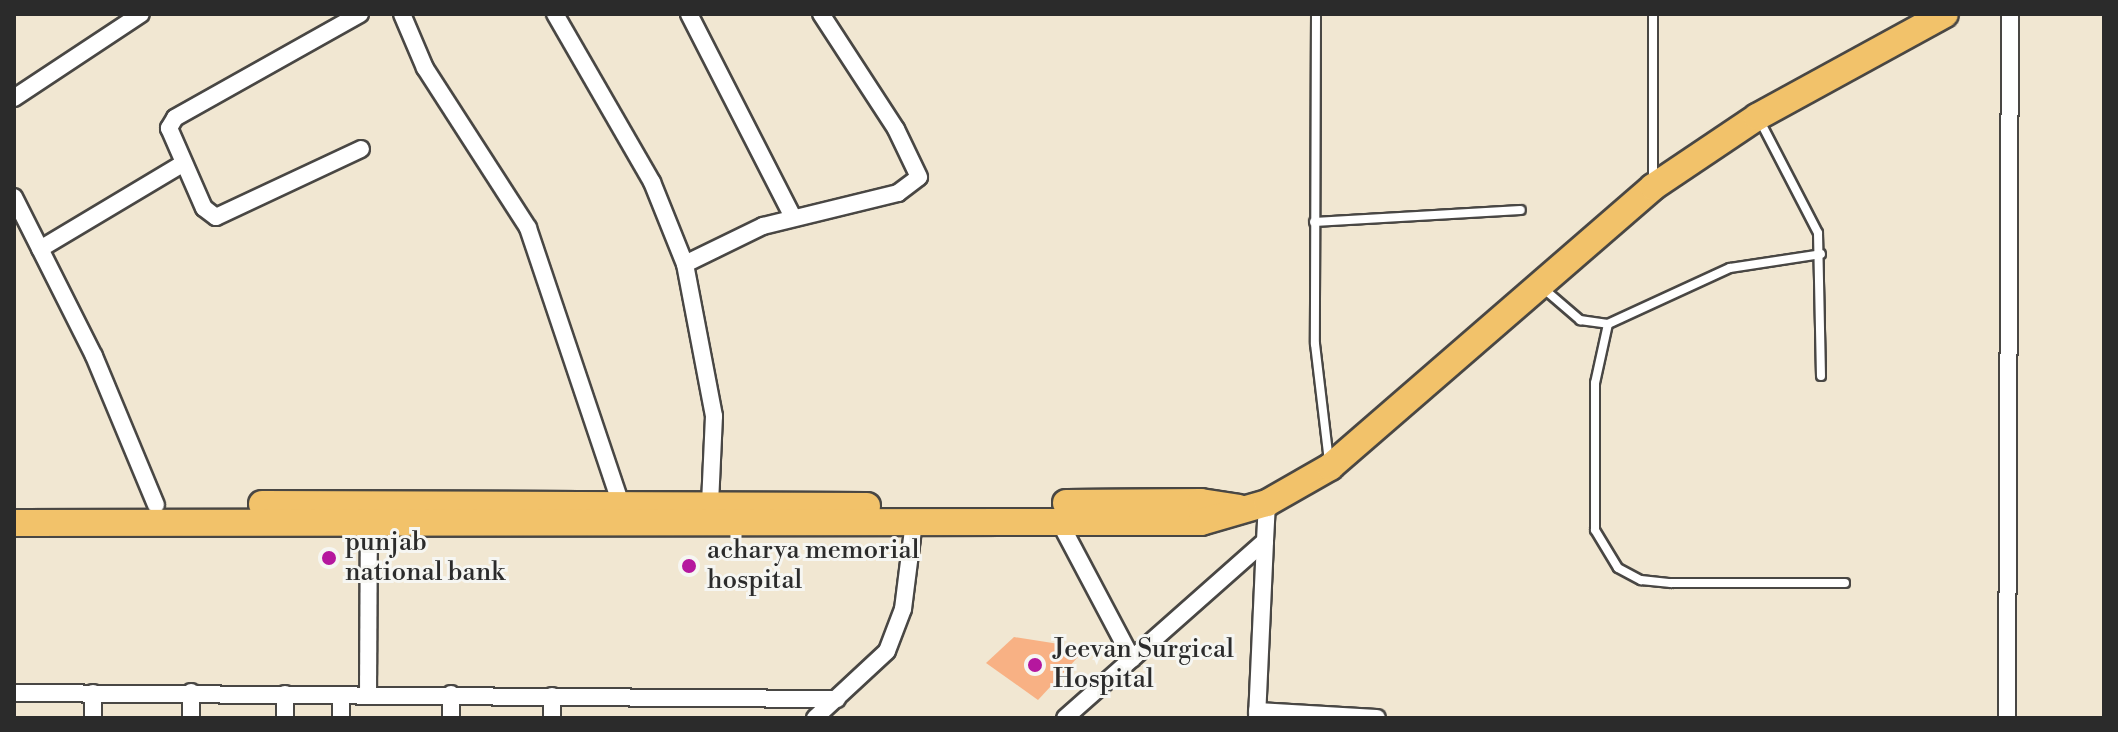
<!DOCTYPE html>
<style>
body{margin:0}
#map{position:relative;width:2118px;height:732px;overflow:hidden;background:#f1e7d2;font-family:"Libre Bodoni",serif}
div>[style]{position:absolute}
.building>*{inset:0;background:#f8b184}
.roads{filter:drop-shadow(2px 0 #494744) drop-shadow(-2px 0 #494744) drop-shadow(0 2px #494744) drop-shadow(0 -2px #494744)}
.service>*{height:8px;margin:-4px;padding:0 4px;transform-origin:4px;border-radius:4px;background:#fff}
.minor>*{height:16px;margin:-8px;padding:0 8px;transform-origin:8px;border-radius:8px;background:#fff}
.trunk>*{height:26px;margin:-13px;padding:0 13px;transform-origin:13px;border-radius:13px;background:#f2c26a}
.dots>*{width:22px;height:22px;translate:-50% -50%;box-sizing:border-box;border:4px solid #f6f6f2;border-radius:50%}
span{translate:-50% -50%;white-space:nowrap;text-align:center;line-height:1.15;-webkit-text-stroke:6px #f6f6f2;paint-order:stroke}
.poi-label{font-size:26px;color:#2b2b2b}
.left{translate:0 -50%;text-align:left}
.frame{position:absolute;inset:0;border:16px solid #2b2b2b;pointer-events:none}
</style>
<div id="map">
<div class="building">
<div style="clip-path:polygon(1014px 637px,1078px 647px,1079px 656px,1038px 700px,986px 663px)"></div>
</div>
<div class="roads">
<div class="service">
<div style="left:1316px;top:14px;width:330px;rotate:90.2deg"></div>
<div style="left:1315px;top:344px;width:119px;rotate:83.2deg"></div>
<div style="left:1760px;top:121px;width:126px;rotate:62.6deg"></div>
<div style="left:1818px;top:233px;width:143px;rotate:88.8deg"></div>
<div style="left:1653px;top:181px;width:167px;rotate:-90deg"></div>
<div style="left:1314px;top:222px;width:207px;rotate:-3.3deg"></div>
<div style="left:1544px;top:289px;width:48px;rotate:40.7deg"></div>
<div style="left:1580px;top:320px;width:28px;rotate:8deg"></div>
<div style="left:1608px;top:324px;width:134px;rotate:-24.7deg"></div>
<div style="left:1730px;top:268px;width:92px;rotate:-8.7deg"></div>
<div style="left:1608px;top:324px;width:60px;rotate:102.4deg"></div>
<div style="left:1595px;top:383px;width:147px;rotate:90deg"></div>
<div style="left:1595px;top:530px;width:44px;rotate:58.8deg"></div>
<div style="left:1618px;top:568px;width:26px;rotate:28deg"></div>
<div style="left:1641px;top:580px;width:30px;rotate:6deg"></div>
<div style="left:1671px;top:583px;width:174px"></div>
</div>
<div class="minor">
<div style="left:360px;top:14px;width:212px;rotate:150.7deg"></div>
<div style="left:175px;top:118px;width:12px;rotate:121deg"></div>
<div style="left:169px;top:128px;width:87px;rotate:66.4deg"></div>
<div style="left:204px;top:208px;width:15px;rotate:37deg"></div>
<div style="left:216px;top:217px;width:160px;rotate:-25.1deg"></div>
<div style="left:402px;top:14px;width:59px;rotate:66.9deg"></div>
<div style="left:425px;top:68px;width:190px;rotate:57.2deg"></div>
<div style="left:528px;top:228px;width:291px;rotate:71.4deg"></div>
<div style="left:555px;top:14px;width:194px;rotate:60deg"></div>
<div style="left:652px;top:182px;width:88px;rotate:68.1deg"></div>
<div style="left:685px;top:264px;width:155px;rotate:79.2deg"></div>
<div style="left:714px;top:416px;width:89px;rotate:92.6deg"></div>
<div style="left:689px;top:14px;width:228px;rotate:62.9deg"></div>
<div style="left:14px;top:98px;width:152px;rotate:-33.5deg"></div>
<div style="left:14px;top:197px;width:178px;rotate:63.3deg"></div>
<div style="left:94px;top:356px;width:161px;rotate:67.4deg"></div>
<div style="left:40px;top:249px;width:165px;rotate:-30.9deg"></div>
<div style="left:685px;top:264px;width:87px;rotate:-26deg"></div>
<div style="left:763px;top:226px;width:139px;rotate:-13.7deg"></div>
<div style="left:898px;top:193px;width:26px;rotate:-37deg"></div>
<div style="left:919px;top:177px;width:53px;rotate:-115.6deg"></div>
<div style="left:896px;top:129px;width:137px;rotate:-123.1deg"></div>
<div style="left:1059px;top:521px;width:156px;rotate:62.1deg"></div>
<div style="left:191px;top:692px;width:26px;rotate:90deg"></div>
<div style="left:14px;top:693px;width:823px;rotate:0.42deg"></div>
<div style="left:368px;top:694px;width:172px;rotate:-89.7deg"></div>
<div style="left:1257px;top:711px;width:120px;rotate:3.3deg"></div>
<div style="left:93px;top:718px;width:25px;rotate:-90deg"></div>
<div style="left:285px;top:718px;width:24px;rotate:-90deg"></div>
<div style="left:341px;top:718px;width:23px;rotate:-90deg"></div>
<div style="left:451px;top:718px;width:24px;rotate:-90deg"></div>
<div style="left:552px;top:718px;width:22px;rotate:-90deg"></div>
<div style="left:815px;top:718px;width:98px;rotate:-42.9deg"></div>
<div style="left:887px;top:651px;width:45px;rotate:-69.1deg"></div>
<div style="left:903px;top:609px;width:88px;rotate:-82.8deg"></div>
<div style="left:1065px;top:718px;width:267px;rotate:-41.5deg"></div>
<div style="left:1265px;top:541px;width:38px;rotate:-87deg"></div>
<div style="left:1257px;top:718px;width:177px;rotate:-87.4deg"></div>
<div style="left:2007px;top:718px;width:704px;rotate:-89.76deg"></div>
</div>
<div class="trunk">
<div style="left:1066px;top:503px;width:135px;rotate:-0.4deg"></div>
<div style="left:1201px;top:502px;width:38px;rotate:9deg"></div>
<div style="left:262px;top:504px;width:605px;rotate:0.19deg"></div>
<div style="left:14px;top:523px;width:1187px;rotate:-0.05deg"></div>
<div style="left:1201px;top:522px;width:69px;rotate:-16.1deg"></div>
<div style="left:1267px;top:503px;width:73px;rotate:-29.7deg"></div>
<div style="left:1330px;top:467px;width:427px;rotate:-40.9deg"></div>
<div style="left:1653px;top:187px;width:125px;rotate:-33.9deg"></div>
<div style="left:1757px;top:117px;width:214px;rotate:-28.7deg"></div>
</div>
</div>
<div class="dots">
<div style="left:329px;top:558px;background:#b5179e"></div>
<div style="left:689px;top:566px;background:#b5179e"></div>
<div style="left:1035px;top:665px;background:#b5179e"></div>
</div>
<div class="poi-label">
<span class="left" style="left:345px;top:558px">punjab<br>national bank</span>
<span class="left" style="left:707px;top:566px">acharya memorial<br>hospital</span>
<span class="left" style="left:1053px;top:665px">Jeevan Surgical<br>Hospital</span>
</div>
<div class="frame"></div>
</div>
